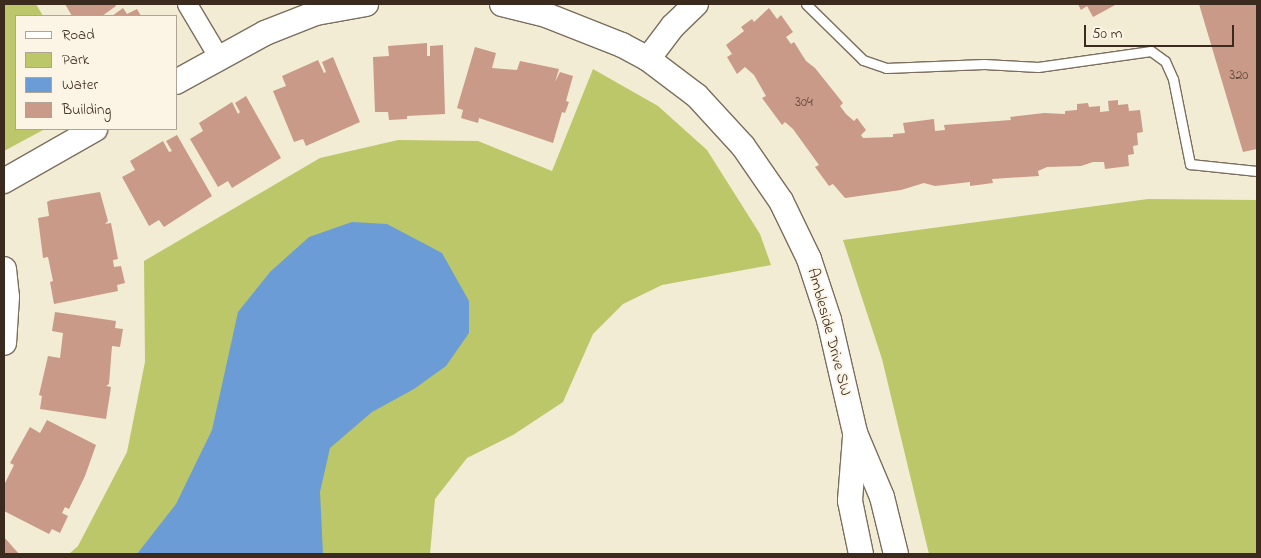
<!DOCTYPE html>
<style>
body{margin:0}
#map{position:relative;width:1261px;height:558px;overflow:hidden;background:#f3ecd4;font-family:"Indie Flower",sans-serif}
div>[style]{position:absolute}
.green>*{inset:0;background:#bbc769}
.water>*{inset:0;background:#6c9cd5}
.building>*{inset:0;background:#c89a87}
.roads{filter:drop-shadow(1px 0 #7b6e5e) drop-shadow(-1px 0 #7b6e5e) drop-shadow(0 1px #7b6e5e) drop-shadow(0 -1px #7b6e5e)}
.service>*{height:9px;margin:-4.5px;padding:0 4.5px;transform-origin:4.5px;border-radius:4.5px;background:#fff}
.minor>*{height:19px;margin:-9.5px;padding:0 9.5px;transform-origin:9.5px;border-radius:9.5px;background:#fff}
.tertiary>*{height:24px;margin:-12px;padding:0 12px;transform-origin:12px;border-radius:12px;background:#fff}
span{translate:-50% -50%;white-space:nowrap;text-align:center;line-height:1.15;-webkit-text-stroke:4px #fcf5e5;paint-order:stroke}
.number-label{font-size:14px;color:#5e4638}
.number-label span{-webkit-text-stroke-width:0}
.street-label{font-size:16px;color:#3b2a1e}
.frame{position:absolute;inset:0;border:5px solid #3b2a1e;pointer-events:none}
.legend{position:absolute;left:15px;top:15px;width:162px;height:115px;box-sizing:border-box;background:#fcf5e5;border:1px solid #afa495;margin:0;padding:6px 9px;list-style:none;font-size:15px;color:#3b2a1e}
.legend li{display:flex;align-items:center;gap:10px;height:25px}
.legend b{width:25px;border:1px solid #afa495}
.scale{position:absolute;left:1084px;top:25px;width:150px;height:22px;box-sizing:border-box;border:2px solid #3b2a1e;border-top:0;padding-left:6px;font-size:15px;line-height:18px;white-space:nowrap;color:#3b2a1e;-webkit-text-stroke:4px #fcf5e5;paint-order:stroke}
</style>
<div id="map">
<div class="green">
<div style="clip-path:polygon(4px 4px,36px 4px,43px 16px,16px 16px,16px 129px,45px 129px,4px 151px)"></div>
<div style="clip-path:polygon(593px 69px,658px 106px,707px 150px,760px 234px,771px 265px,662px 285px,623px 304px,593px 334px,563px 402px,513px 435px,467px 458px,435px 499px,430px 554px,69px 554px,78px 546px,127px 452px,145px 362px,144px 261px,320px 158px,398px 140px,478px 141px,552px 171px)"></div>
<div style="clip-path:polygon(1148px 199px,1257px 200px,1257px 554px,929px 554px,882px 359px,843px 240px)"></div>
</div>
<div class="water">
<div style="clip-path:polygon(352px 222px,387px 224px,442px 253px,469px 301px,469px 333px,446px 366px,414px 389px,372px 412px,330px 448px,320px 492px,323px 554px,137px 554px,176px 504px,212px 430px,238px 312px,270px 272px,309px 237px)"></div>
</div>
<div class="building">
<div style="clip-path:polygon(65px 4px,115px 4px,116px 6px,102px 16px,72px 16px)"></div>
<div style="clip-path:polygon(1078px 4px,1117px 4px,1093px 17px,1087px 6px,1081px 10px)"></div>
<div style="clip-path:polygon(1199px 4px,1257px 4px,1257px 149px,1243px 152px)"></div>
<div style="clip-path:polygon(123px 8px,127px 14px,137px 9px,141px 16px,112px 16px)"></div>
<div style="clip-path:polygon(769px 8px,777px 19px,781px 15px,793px 32px,786px 37px,791px 44px,794px 42px,806px 61px,815px 68px,843px 103px,840px 106px,846px 114px,854px 121px,857px 118px,866px 130px,861px 135px,863px 138px,893px 137px,893px 134px,905px 133px,903px 123px,934px 119px,935px 131px,945px 130px,944px 125px,1011px 120px,1010px 117px,1044px 113px,1065px 114px,1065px 111px,1077px 110px,1077px 104px,1088px 103px,1089px 107px,1100px 106px,1100px 112px,1109px 111px,1108px 101px,1118px 100px,1118px 105px,1128px 104px,1129px 111px,1140px 110px,1143px 132px,1137px 133px,1138px 145px,1133px 146px,1134px 154px,1128px 155px,1129px 166px,1105px 169px,1104px 162px,1093px 162px,1081px 166px,1047px 167px,1038px 171px,1039px 176px,992px 179px,993px 183px,970px 186px,970px 182px,935px 186px,924px 183px,901px 190px,845px 198px,833px 184px,829px 186px,815px 167px,819px 165px,793px 129px,785px 122px,782px 125px,762px 98px,766px 96px,754px 75px,745px 67px,737px 74px,727px 57px,732px 54px,726px 45px,744px 31px,741px 27px,752px 19px,754px 22px)"></div>
<div style="clip-path:polygon(427px 43px,427px 56px,430px 56px,430px 46px,443px 45px,445px 114px,407px 116px,407px 119px,389px 120px,388px 112px,375px 112px,373px 57px,389px 56px,388px 46px)"></div>
<div style="clip-path:polygon(475px 47px,496px 53px,492px 68px,517px 70px,520px 61px,559px 69px,555px 82px,560px 72px,573px 76px,566px 101px,569px 102px,565px 113px,562px 112px,553px 143px,479px 118px,478px 123px,461px 118px,463px 110px,457px 108px)"></div>
<div style="clip-path:polygon(333px 57px,360px 122px,306px 146px,303px 139px,294px 142px,273px 91px,286px 86px,282px 76px,318px 60px,324px 73px,326px 72px,322px 62px)"></div>
<div style="clip-path:polygon(246px 96px,281px 158px,232px 188px,228px 181px,218px 187px,190px 139px,203px 131px,199px 123px,232px 102px,238px 114px,240px 112px,235px 103px)"></div>
<div style="clip-path:polygon(177px 135px,212px 196px,164px 227px,159px 220px,149px 226px,122px 177px,135px 170px,130px 161px,163px 141px,169px 152px,172px 151px,166px 141px)"></div>
<div style="clip-path:polygon(100px 192px,108px 221px,105px 224px,111px 223px,118px 259px,113px 260px,114px 267px,121px 266px,125px 283px,117px 285px,118px 291px,54px 304px,50px 282px,53px 281px,48px 257px,43px 258px,38px 218px,49px 216px,47px 202px,51px 200px)"></div>
<div style="clip-path:polygon(55px 312px,116px 321px,115px 328px,123px 329px,120px 347px,112px 346px,109px 384px,106px 386px,111px 387px,106px 419px,40px 409px,42px 396px,39px 395px,48px 356px,60px 358px,63px 333px,52px 331px)"></div>
<div style="clip-path:polygon(47px 420px,96px 445px,85px 476px,69px 509px,65px 507px,62px 513px,68px 516px,60px 533px,52px 529px,49px 534px,4px 511px,4px 485px,14px 465px,10px 463px,30px 427px,40px 433px)"></div>
<div style="clip-path:polygon(4px 537px,19px 554px,4px 554px)"></div>
</div>
<div class="roads">
<div class="service">
<div style="left:806px;top:4px;width:80px;rotate:44.5deg"></div>
<div style="left:863px;top:60px;width:24px;rotate:19deg"></div>
<div style="left:886px;top:68px;width:98px;rotate:-2.3deg"></div>
<div style="left:984px;top:64px;width:54px;rotate:3.2deg"></div>
<div style="left:1038px;top:67px;width:114px;rotate:-8.1deg"></div>
<div style="left:1151px;top:51px;width:17px;rotate:36deg"></div>
<div style="left:1165px;top:61px;width:20px;rotate:66deg"></div>
<div style="left:1173px;top:79px;width:87px;rotate:78.7deg"></div>
<div style="left:1190px;top:164px;width:67px;rotate:6deg"></div>
</div>
<div class="minor">
<div style="left:187px;top:4px;width:63px;rotate:59.3deg"></div>
</div>
<div class="tertiary">
<div style="left:502px;top:4px;width:45px;rotate:14deg"></div>
<div style="left:546px;top:15px;width:82px;rotate:21.5deg"></div>
<div style="left:622px;top:45px;width:30px;rotate:28deg"></div>
<div style="left:648px;top:59px;width:61px;rotate:37.1deg"></div>
<div style="left:697px;top:96px;width:68px;rotate:47.4deg"></div>
<div style="left:743px;top:146px;width:67px;rotate:55.4deg"></div>
<div style="left:781px;top:201px;width:64px;rotate:64.2deg"></div>
<div style="left:809px;top:259px;width:64px;rotate:71.8deg"></div>
<div style="left:829px;top:320px;width:116px;rotate:77deg"></div>
<div style="left:855px;top:433px;width:69px;rotate:67.1deg"></div>
<div style="left:882px;top:497px;width:59px;rotate:76.2deg"></div>
<div style="left:648px;top:59px;width:41px;rotate:-52.9deg"></div>
<div style="left:673px;top:26px;width:32px;rotate:-44deg"></div>
<div style="left:176px;top:82px;width:102px;rotate:-28.8deg"></div>
<div style="left:265px;top:33px;width:55px;rotate:-21.4deg"></div>
<div style="left:316px;top:13px;width:51px;rotate:-10.2deg"></div>
<div style="left:4px;top:181px;width:105px;rotate:-29.7deg"></div>
<div style="left:4px;top:269px;width:28px;rotate:84deg"></div>
<div style="left:7px;top:297px;width:46px;rotate:93.7deg"></div>
<div style="left:855px;top:437px;width:64px;rotate:94.5deg"></div>
<div style="left:850px;top:501px;width:54px;rotate:78.3deg"></div>
</div>
</div>
<div class="number-label">
<span style="left:1239px;top:76px">320</span>
<span style="left:804px;top:103px">304</span>
</div>
<div class="street-label">
<span style="left:829px;top:332px;rotate:75deg">Ambleside Drive SW</span>
</div>
<div class="frame"></div>
<ul class="legend">
<li><b style="height:6px;background:#fff"></b>Road</li>
<li><b style="height:14px;background:#bbc769"></b>Park</li>
<li><b style="height:14px;background:#6c9cd5"></b>Water</li>
<li><b style="height:14px;background:#c89a87"></b>Building</li>
</ul>
<div class="scale">50 m</div>
</div>
